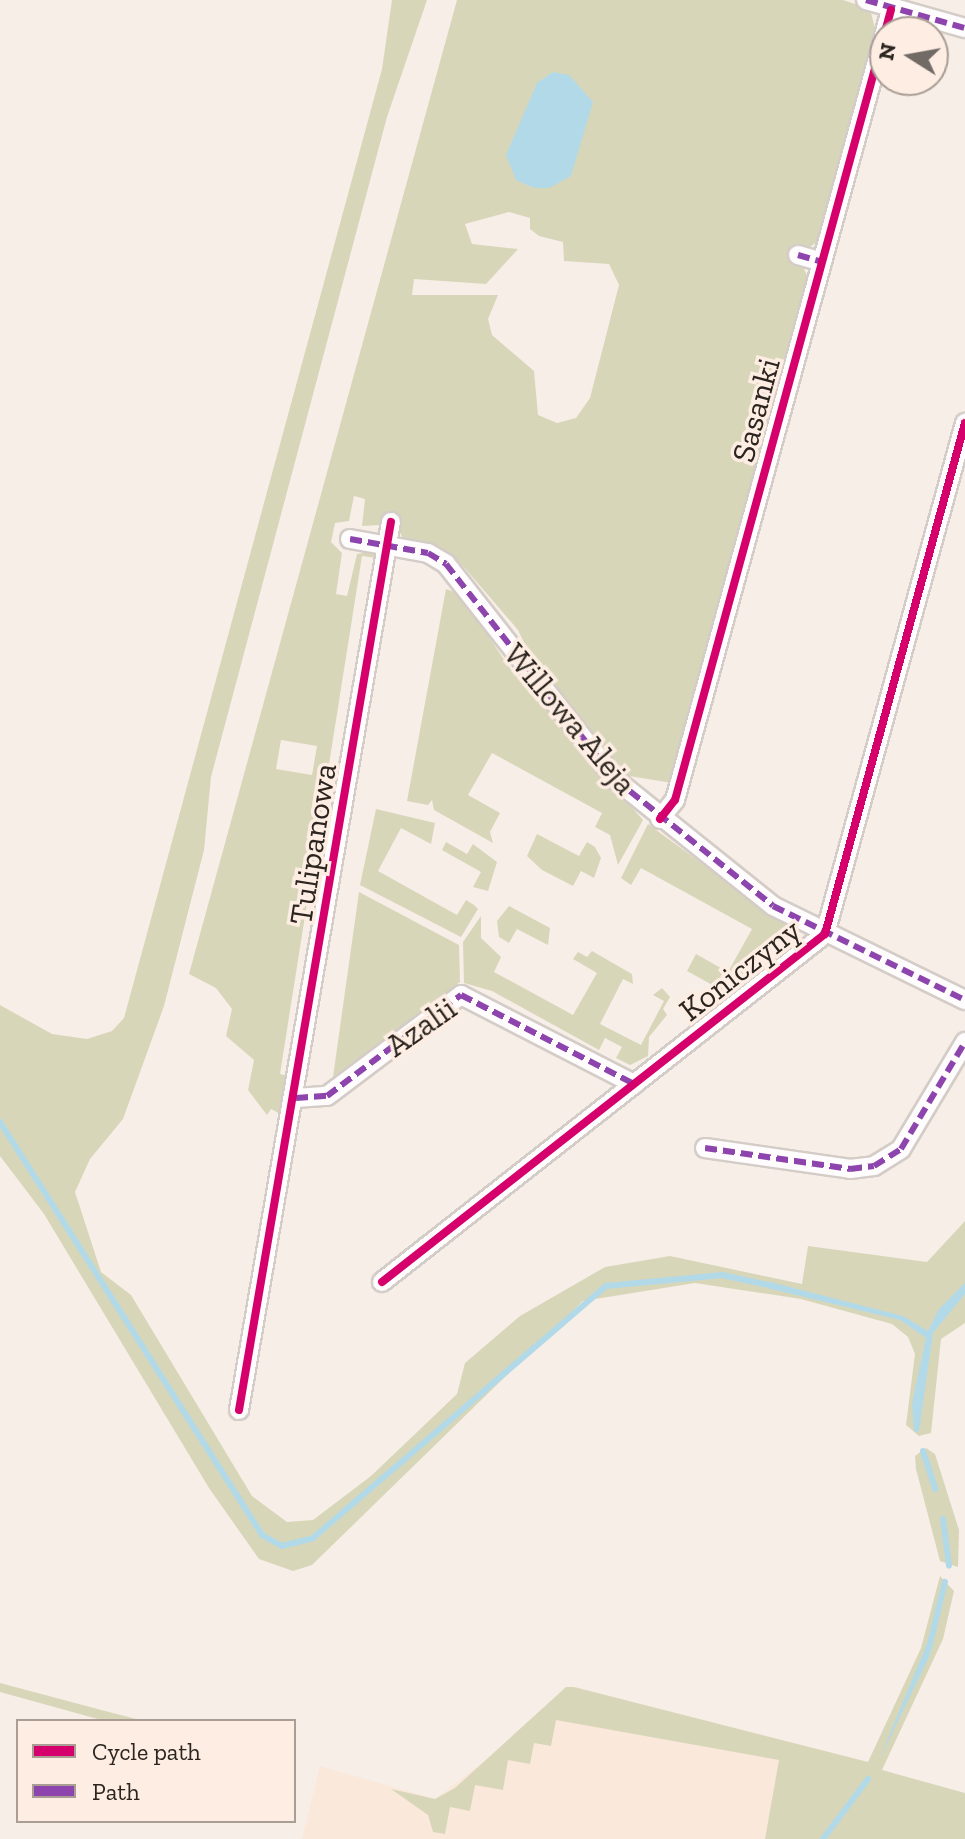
<!DOCTYPE html>
<style>
body{margin:0}
#map{position:relative;width:965px;height:1839px;overflow:hidden;background:#f7eee8;font-family:"Zilla Slab",serif}
div>[style]{position:absolute}
.built>*{inset:0;background:#fae8db}
.green>*{inset:0;background:#d8d6b9}
.water>*{inset:0;background:#b2d9e8}
.stream>*{height:6px;margin:-3px;padding:0 3px;transform-origin:3px;border-radius:3px;background:#b2d9e8}
.roads{filter:drop-shadow(2px 0 #d4ccc7) drop-shadow(-2px 0 #d4ccc7) drop-shadow(0 2px #d4ccc7) drop-shadow(0 -2px #d4ccc7)}
.minor>*{height:18px;margin:-9px;padding:0 9px;transform-origin:9px;border-radius:9px;background:#fefcfc}
.quiet>*{height:6px;margin-top:-3px;transform-origin:0;background:repeating-linear-gradient(90deg,#8e44ad 0 12px,transparent 0 18px)}
.cycleway>*{height:8px;margin:-4px;padding:0 4px;transform-origin:4px;border-radius:4px;background:#d6006c}
span{translate:-50% -50%;white-space:nowrap;text-align:center;line-height:1.15;-webkit-text-stroke:7px #fdede2;paint-order:stroke}
.street-label{font-size:32px;color:#2b241f}
.legend{position:absolute;left:16px;top:1719px;width:280px;height:104px;box-sizing:border-box;background:#fdede2;border:2px solid #a99d94;margin:0;padding:10px 14px;list-style:none;font-size:24px;color:#2b241f}
.legend li{display:flex;align-items:center;gap:16px;height:40px}
.legend b{width:40px;border:2px solid #a99d94}
.north{position:absolute;left:869px;top:16px;width:80px;height:80px;box-sizing:border-box;background:#fdede2;border:2px solid #a99d94;border-radius:50%;rotate:281deg;font-size:22px;font-weight:700;line-height:32px;text-align:center;color:#2b241f}
.north::after{content:'';display:block;margin:auto;width:28px;height:36px;background:#726b65;clip-path:polygon(50% 0,100% 100%,50% 72%,0 100%)}
</style>
<div id="map">
<div class="built">
<div style="clip-path:polygon(566px 1687px,574px 1687px,868px 1762px,829px 1839px,302px 1839px,320px 1766px,435px 1799px,513px 1739px)"></div>
</div>
<div class="green">
<div style="clip-path:polygon(392px 0,427px 0,387px 117px,211px 777px,204px 850px,164px 1006px,123px 1119px,90px 1159px,75px 1192px,101px 1272px,131px 1295px,252px 1496px,287px 1522px,313px 1520px,371px 1476px,457px 1394px,465px 1363px,520px 1316px,605px 1267px,670px 1256px,802px 1284px,808px 1246px,927px 1262px,965px 1221px,965px 1323px,941px 1339px,931px 1433px,919px 1436px,906px 1425px,915px 1354px,908px 1337px,892px 1324px,801px 1299px,695px 1283px,583px 1301px,312px 1565px,293px 1571px,259px 1559px,209px 1488px,44px 1214px,0 1156px,0 1005px,52px 1034px,87px 1039px,112px 1031px,124px 1018px,382px 69px)"></div>
<div style="clip-path:polygon(evenodd,457px 0,843px 0,870px 9px,876px 32px,820px 240px,798px 255px,808px 278px,672px 783px,629px 776px,587px 735px,537px 670px,518px 630px,463px 566px,402px 537px,397px 524px,362px 526px,365px 499px,354px 496px,349px 521px,335px 523px,331px 542px,342px 553px,336px 594px,347px 596px,357px 554px,374px 551px,377px 558px,362px 556px,280px 1074px,293px 1077px,286px 1117px,271px 1109px,267px 1115px,248px 1090px,254px 1060px,226px 1036px,232px 1009px,216px 988px,189px 974px,457px 0,509px 212px,530px 218px,530px 229px,539px 236px,563px 242px,564px 261px,609px 264px,619px 285px,590px 398px,576px 418px,557px 423px,538px 415px,534px 371px,492px 335px,488px 319px,498px 295px,412px 295px,414px 279px,486px 284px,518px 249px,472px 244px,465px 224px,509px 212px,457px 0,281px 740px,317px 746px,312px 775px,276px 769px,281px 740px)"></div>
<div style="clip-path:polygon(446px 589px,460px 594px,511px 670px,643px 820px,618px 865px,610px 835px,595px 827px,602px 813px,492px 753px,468px 795px,500px 813px,490px 832px,493px 843px,434px 810px,432px 800px,428px 805px,407px 801px)"></div>
<div style="clip-path:polygon(376px 809px,435px 823px,431px 844px,401px 828px,378px 871px,457px 915px,466px 900px,474px 905px,478px 909px,461px 937px,360px 885px)"></div>
<div style="clip-path:polygon(648px 824px,787px 926px,749px 959px,745px 979px,727px 993px,687px 971px,696px 954px,728px 972px,752px 929px,641px 868px,631px 885px,621px 878px)"></div>
<div style="clip-path:polygon(537px 834px,579px 856px,587px 842px,595px 847px,601px 858px,594px 878px,581px 871px,573px 886px,542px 870px,527px 856px)"></div>
<div style="clip-path:polygon(446px 842px,467px 854px,473px 844px,497px 862px,488px 891px,473px 887px,481px 872px,442px 850px)"></div>
<div style="clip-path:polygon(359px 892px,459px 945px,460px 982px,333px 1077px)"></div>
<div style="clip-path:polygon(509px 906px,550px 928px,548px 945px,517px 929px,509px 943px,499px 937px,497px 921px)"></div>
<div style="clip-path:polygon(481px 916px,481px 938px,501px 957px,494px 972px,573px 1015px,597px 973px,573px 959px,578px 952px,587px 957px,592px 951px,632px 974px,633px 984px,623px 979px,600px 1024px,641px 1045px,664px 1001px,653px 995px,662px 988px,670px 997px,663px 1009px,667px 1015px,649px 1037px,648px 1056px,630px 1065px,616px 1058px,622px 1047px,605px 1038px,599px 1050px,492px 991px,464px 983px,463px 942px)"></div>
<div style="clip-path:polygon(926px 1448px,935px 1454px,959px 1530px,958px 1567px,940px 1561px,916px 1469px,915px 1456px)"></div>
<div style="clip-path:polygon(940px 1576px,954px 1591px,943px 1639px,882px 1770px,965px 1793px,965px 1839px,765px 1839px,779px 1760px,556px 1720px,551px 1746px,534px 1743px,530px 1764px,508px 1760px,503px 1790px,475px 1785px,470px 1811px,450px 1807px,445px 1834px,433px 1832px,428px 1815px,391px 1789px,435px 1799px,455px 1788px,566px 1687px,574px 1687px,868px 1762px,921px 1648px)"></div>
<div style="clip-path:polygon(0 1683px,109px 1712px,144px 1721px,105px 1721px,0 1692px)"></div>
</div>
<div class="water">
<div style="clip-path:polygon(553px 72px,569px 75px,593px 102px,571px 176px,549px 188px,534px 188px,516px 180px,506px 155px,537px 83px)"></div>
<div style="clip-path:polygon(770px 1282px,903px 1316px,928px 1331px,939px 1309px,965px 1283px,965px 1294px,933px 1333px,919px 1431px,914px 1432px,912px 1404px,926px 1338px,900px 1320px,767px 1288px)"></div>
<div style="clip-path:polygon(931px 1640px,930px 1655px,879px 1760px,927px 1644px)"></div>
</div>
<div class="stream">
<div style="left:0;top:1122px;width:489px;rotate:57.6deg"></div>
<div style="left:262px;top:1535px;width:23px;rotate:29deg"></div>
<div style="left:282px;top:1546px;width:32px;rotate:-14deg"></div>
<div style="left:313px;top:1538px;width:386px;rotate:-40.7deg"></div>
<div style="left:606px;top:1286px;width:117px;rotate:-5.4deg"></div>
<div style="left:722px;top:1275px;width:52px;rotate:12.2deg"></div>
<div style="left:923px;top:1451px;width:40px;rotate:72deg"></div>
<div style="left:943px;top:1519px;width:47px;rotate:82.7deg"></div>
<div style="left:929px;top:1648px;width:68px;rotate:-76.4deg"></div>
<div style="left:823px;top:1839px;width:75px;rotate:-53.1deg"></div>
</div>
<div class="roads">
<div class="minor">
<div style="left:866px;top:0;width:103px;rotate:15.8deg"></div>
<div style="left:798px;top:255px;width:25px;rotate:16deg"></div>
<div style="left:350px;top:539px;width:79px;rotate:10.2deg"></div>
<div style="left:428px;top:553px;width:21px;rotate:31deg"></div>
<div style="left:446px;top:564px;width:275px;rotate:51.8deg"></div>
<div style="left:616px;top:780px;width:201px;rotate:38.7deg"></div>
<div style="left:773px;top:906px;width:214px;rotate:26.1deg"></div>
<div style="left:660px;top:819px;width:24px;rotate:-52deg"></div>
<div style="left:675px;top:800px;width:819px;rotate:-74.71deg"></div>
<div style="left:296px;top:1098px;width:31px;rotate:-4deg"></div>
<div style="left:327px;top:1096px;width:168px;rotate:-37deg"></div>
<div style="left:461px;top:995px;width:195px;rotate:27.2deg"></div>
<div style="left:705px;top:1148px;width:147px;rotate:8.2deg"></div>
<div style="left:850px;top:1169px;width:24px;rotate:-7deg"></div>
<div style="left:874px;top:1166px;width:32px;rotate:-32deg"></div>
<div style="left:901px;top:1149px;width:125px;rotate:-59.1deg"></div>
<div style="left:382px;top:1282px;width:563px;rotate:-38.15deg"></div>
<div style="left:825px;top:934px;width:530px;rotate:-74.68deg"></div>
<div style="left:239px;top:1410px;width:901px;rotate:-80.29deg"></div>
</div>
</div>
<div class="quiet">
<div style="left:866px;top:0;width:103px;rotate:15.8deg"></div>
<div style="left:798px;top:255px;width:25px;rotate:16deg"></div>
<div style="left:350px;top:539px;width:79px;rotate:10.2deg"></div>
<div style="left:428px;top:553px;width:21px;rotate:31deg"></div>
<div style="left:446px;top:564px;width:275px;rotate:51.8deg"></div>
<div style="left:616px;top:780px;width:201px;rotate:38.7deg"></div>
<div style="left:773px;top:906px;width:214px;rotate:26.1deg"></div>
<div style="left:513px;top:654px;width:16px;rotate:-38deg"></div>
<div style="left:296px;top:1098px;width:31px;rotate:-4deg"></div>
<div style="left:327px;top:1096px;width:168px;rotate:-37deg"></div>
<div style="left:461px;top:995px;width:195px;rotate:27.2deg"></div>
<div style="left:705px;top:1148px;width:147px;rotate:8.2deg"></div>
<div style="left:850px;top:1169px;width:24px;rotate:-7deg"></div>
<div style="left:874px;top:1166px;width:32px;rotate:-32deg"></div>
<div style="left:901px;top:1149px;width:125px;rotate:-59.1deg"></div>
</div>
<div class="cycleway">
<div style="left:660px;top:819px;width:24px;rotate:-52deg"></div>
<div style="left:675px;top:800px;width:819px;rotate:-74.71deg"></div>
<div style="left:382px;top:1282px;width:563px;rotate:-38.15deg"></div>
<div style="left:825px;top:934px;width:530px;rotate:-74.68deg"></div>
<div style="left:239px;top:1410px;width:901px;rotate:-80.29deg"></div>
</div>
<div class="street-label">
<span style="left:756px;top:410px;rotate:-75deg">Sasanki</span>
<span style="left:570px;top:719px;rotate:50deg">Willowa Aleja</span>
<span style="left:313px;top:844px;rotate:-81deg">Tulipanowa</span>
<span style="left:740px;top:970px;rotate:-38deg">Koniczyny</span>
<span style="left:421px;top:1027px;rotate:-35deg">Azalii</span>
</div>
<ul class="legend">
<li><b style="height:10px;background:#d6006c"></b>Cycle path</li>
<li><b style="height:10px;background:#8e44ad"></b>Path</li>
</ul>
<div class="north">N</div>
</div>
